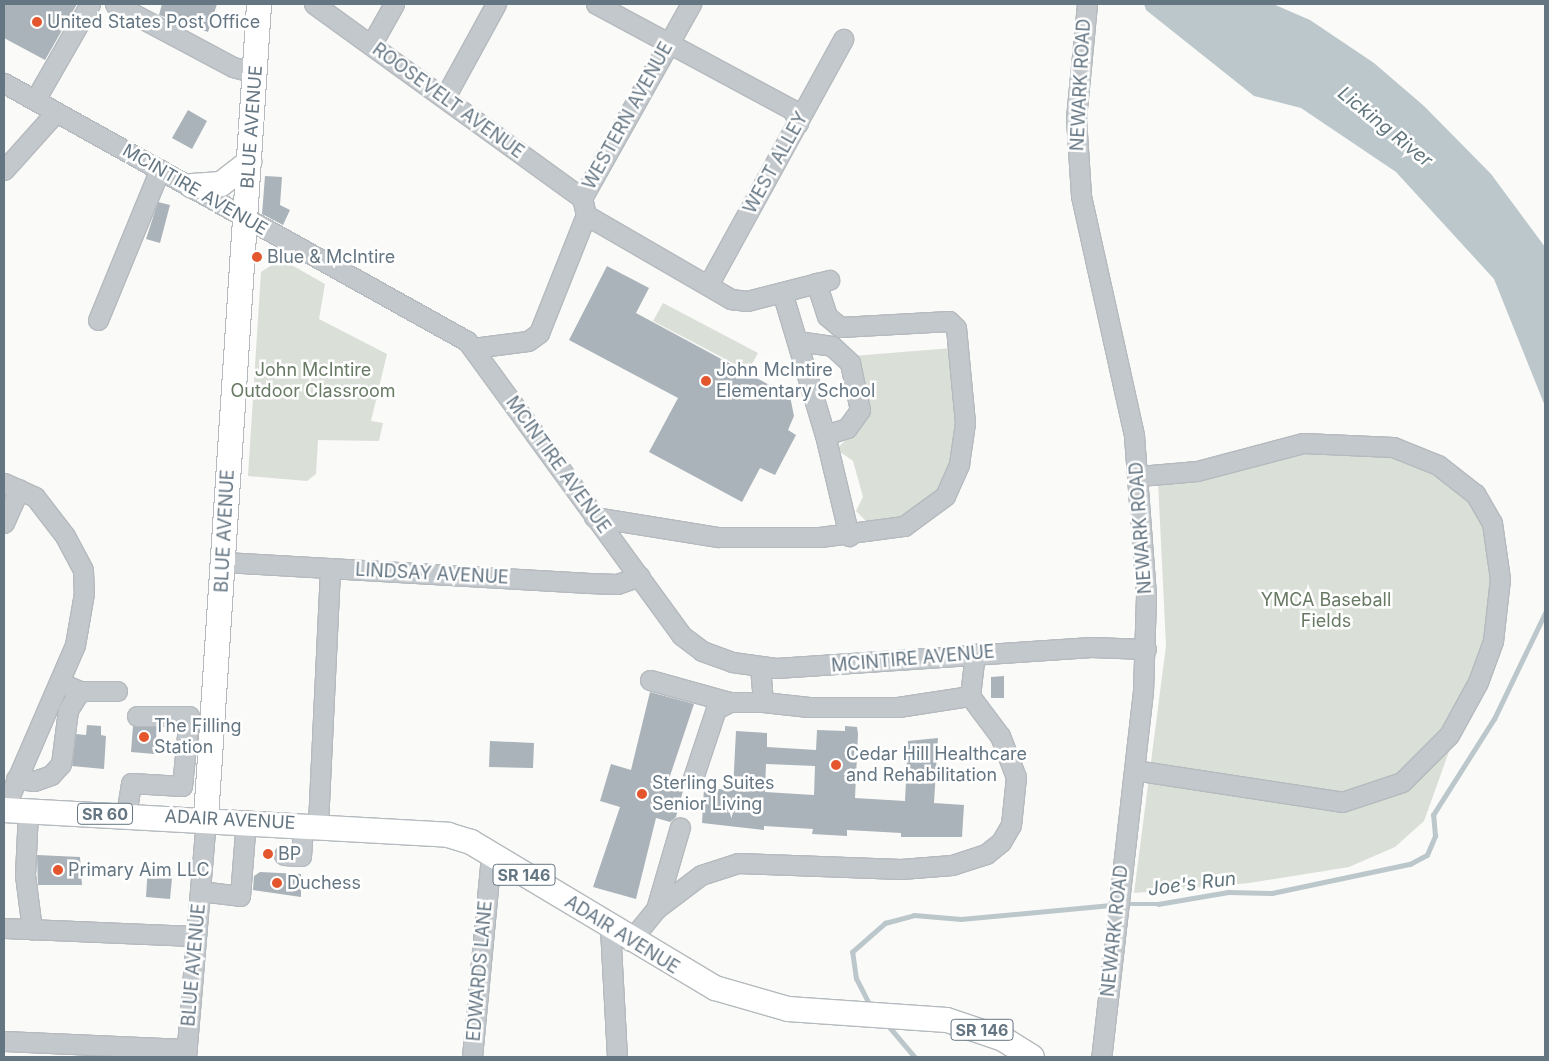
<!DOCTYPE html>
<style>
body{margin:0}
#map{position:relative;width:1549px;height:1061px;overflow:hidden;background:#fafaf8;font-family:Inter,sans-serif}
div>[style]{position:absolute}
.green>*{inset:0;background:#dadfd7}
.water>*{inset:0;background:#bbc7cb}
.stream>*{height:4.5px;margin:-2.25px;padding:0 2.25px;transform-origin:2.25px;border-radius:2.25px;background:#bbc7cb}
.building>*{inset:0;background:#aab3b9}
.roads{filter:drop-shadow(1px 0 #b5babe) drop-shadow(-1px 0 #b5babe) drop-shadow(0 1px #b5babe) drop-shadow(0 -1px #b5babe)}
.minor>*{height:19px;margin:-9.5px;padding:0 9.5px;transform-origin:9.5px;border-radius:9.5px;background:#c3c8cc}
.major>*{height:24px;margin:-12px;padding:0 12px;transform-origin:12px;border-radius:12px;background:#fff}
.dots>*{width:14px;height:14px;translate:-50% -50%;box-sizing:border-box;border:2px solid #fff;border-radius:50%}
span{translate:-50% -50%;white-space:nowrap;text-align:center;line-height:1.15;-webkit-text-stroke:5px #fff;paint-order:stroke}
.shield-label span{padding:1px 4px;background:#fff;border:1px solid;border-radius:4px;-webkit-text-stroke-width:0}
.shield-label{font-size:16px;color:#657683;font-weight:700}
.poi-label{font-size:18px;color:#657683}
.left{translate:0 -50%;text-align:left}
.street-label{font-size:18px;color:#657683}
.park-label{font-size:18px;color:#687a64}
.water-label{font-size:19px;color:#60757c;font-style:italic}
.frame{position:absolute;inset:0;border:5px solid #657683;pointer-events:none}
</style>
<div id="map">
<div class="green">
<div style="clip-path:polygon(281px 259px,325px 284px,319px 319px,387px 354px,371px 421px,383px 423px,379px 441px,318px 440px,316px 474px,307px 481px,248px 476px,261px 272px)"></div>
<div style="clip-path:polygon(663px 303px,758px 353px,748px 371px,653px 321px)"></div>
<div style="clip-path:polygon(952px 348px,956px 448px,937px 492px,898px 519px,870px 525px,856px 511px,863px 497px,853px 461px,836px 449px,854px 433px,853px 356px)"></div>
<div style="clip-path:polygon(1375px 448px,1452px 480px,1479px 506px,1492px 538px,1488px 643px,1424px 821px,1395px 847px,1349px 867px,1249px 883px,1134px 893px,1166px 646px,1158px 481px,1277px 451px)"></div>
</div>
<div class="water">
<div style="clip-path:polygon(1144px 4px,1273px 4px,1310px 20px,1374px 63px,1424px 106px,1491px 174px,1545px 247px,1545px 406px,1494px 279px,1396px 172px,1301px 108px,1254px 96px,1146px 10px)"></div>
</div>
<div class="stream">
<div style="left:1123px;top:904px;width:35px"></div>
<div style="left:1158px;top:904px;width:71px;rotate:-9.7deg"></div>
<div style="left:1228px;top:892px;width:44px;rotate:1.3deg"></div>
<div style="left:1272px;top:893px;width:141px;rotate:-11.9deg"></div>
<div style="left:1410px;top:864px;width:19px;rotate:-28deg"></div>
<div style="left:1427px;top:855px;width:21px;rotate:-67deg"></div>
<div style="left:1435px;top:836px;width:21px;rotate:-95deg"></div>
<div style="left:1433px;top:815px;width:114px;rotate:-57.6deg"></div>
<div style="left:1494px;top:719px;width:118px;rotate:-64.3deg"></div>
<div style="left:870px;top:1006px;width:30px;rotate:-117deg"></div>
<div style="left:856px;top:979px;width:27px;rotate:-98deg"></div>
<div style="left:852px;top:952px;width:44px;rotate:-41.3deg"></div>
<div style="left:885px;top:923px;width:30px;rotate:-15deg"></div>
<div style="left:914px;top:915px;width:47px;rotate:4.9deg"></div>
<div style="left:961px;top:919px;width:153px;rotate:-5.3deg"></div>
<div style="left:887px;top:1024px;width:43px;rotate:49.7deg"></div>
</div>
<div class="building">
<div style="clip-path:polygon(4px 4px,77px 4px,45px 60px,4px 38px)"></div>
<div style="clip-path:polygon(162px 4px,217px 4px,208px 32px,159px 15px)"></div>
<div style="clip-path:polygon(188px 110px,207px 121px,192px 149px,172px 138px)"></div>
<div style="clip-path:polygon(265px 176px,282px 177px,280px 205px,290px 210px,283px 225px,262px 214px)"></div>
<div style="clip-path:polygon(158px 202px,170px 205px,160px 243px,146px 239px)"></div>
<div style="clip-path:polygon(607px 266px,649px 288px,636px 313px,790px 396px,794px 416px,788px 430px,796px 435px,775px 475px,760px 468px,742px 502px,649px 452px,678px 398px,569px 340px)"></div>
<div style="clip-path:polygon(1004px 676px,1004px 698px,991px 698px,991px 677px)"></div>
<div style="clip-path:polygon(650px 692px,694px 704px,668px 782px,684px 787px,676px 817px,670px 822px,656px 818px,636px 899px,593px 887px,620px 807px,600px 801px,611px 764px,631px 770px)"></div>
<div style="clip-path:polygon(87px 725px,101px 726px,101px 735px,106px 736px,104px 769px,72px 766px,76px 734px,86px 735px)"></div>
<div style="clip-path:polygon(133px 726px,157px 727px,155px 754px,131px 752px)"></div>
<div style="clip-path:polygon(evenodd,845px 726px,857px 727px,858px 734px,855px 798px,905px 801px,908px 741px,938px 738px,934px 803px,964px 805px,962px 837px,901px 837px,901px 833px,847px 830px,847px 836px,812px 834px,813px 829px,764px 826px,764px 830px,702px 823px,704px 788px,733px 790px,736px 731px,767px 733px,767px 747px,816px 750px,817px 730px,845px 731px,845px 726px,766px 764px,815px 766px,814px 795px,765px 792px,766px 764px)"></div>
<div style="clip-path:polygon(490px 741px,534px 743px,533px 768px,489px 767px)"></div>
<div style="clip-path:polygon(37px 855px,80px 857px,82px 885px,38px 885px)"></div>
<div style="clip-path:polygon(148px 866px,173px 868px,170px 899px,146px 897px)"></div>
<div style="clip-path:polygon(260px 872px,301px 874px,301px 897px,253px 890px,254px 876px)"></div>
</div>
<div class="roads">
<div class="minor">
<div style="left:115px;top:4px;width:134px;rotate:28.1deg"></div>
<div style="left:233px;top:67px;width:23px;rotate:15deg"></div>
<div style="left:314px;top:4px;width:331px;rotate:35.9deg"></div>
<div style="left:596px;top:4px;width:224px;rotate:28.3deg"></div>
<div style="left:793px;top:110px;width:14px;rotate:69deg"></div>
<div style="left:1087px;top:4px;width:115px;rotate:95.5deg"></div>
<div style="left:1076px;top:118px;width:78px;rotate:86.3deg"></div>
<div style="left:1081px;top:196px;width:246px;rotate:77.5deg"></div>
<div style="left:1134px;top:436px;width:160px;rotate:85.7deg"></div>
<div style="left:1146px;top:596px;width:95px;rotate:91.8deg"></div>
<div style="left:1143px;top:691px;width:368px;rotate:96.5deg"></div>
<div style="left:371px;top:45px;width:47px;rotate:-60.7deg"></div>
<div style="left:4px;top:83px;width:530px;rotate:29.13deg"></div>
<div style="left:467px;top:341px;width:364px;rotate:53.9deg"></div>
<div style="left:681px;top:635px;width:26px;rotate:37deg"></div>
<div style="left:702px;top:651px;width:32px;rotate:20deg"></div>
<div style="left:732px;top:662px;width:44px;rotate:7.8deg"></div>
<div style="left:776px;top:668px;width:316px;rotate:-3.8deg"></div>
<div style="left:1091px;top:647px;width:55px;rotate:2.1deg"></div>
<div style="left:445px;top:97px;width:106px;rotate:-61.3deg"></div>
<div style="left:35px;top:100px;width:111px;rotate:-60.2deg"></div>
<div style="left:4px;top:170px;width:78px;rotate:-48.1deg"></div>
<div style="left:586px;top:215px;width:168px;rotate:30.1deg"></div>
<div style="left:731px;top:299px;width:16px;rotate:7deg"></div>
<div style="left:747px;top:301px;width:85px;rotate:-14.4deg"></div>
<div style="left:708px;top:285px;width:281px;rotate:-61.2deg"></div>
<div style="left:782px;top:292px;width:149px;rotate:73.3deg"></div>
<div style="left:825px;top:435px;width:104px;rotate:76.6deg"></div>
<div style="left:98px;top:320px;width:163px;rotate:-67.7deg"></div>
<div style="left:797px;top:341px;width:35px;rotate:8deg"></div>
<div style="left:832px;top:346px;width:25px;rotate:43deg"></div>
<div style="left:850px;top:363px;width:48px;rotate:78deg"></div>
<div style="left:860px;top:410px;width:22px;rotate:126deg"></div>
<div style="left:847px;top:428px;width:23px;rotate:162deg"></div>
<div style="left:473px;top:348px;width:55px;rotate:-7.3deg"></div>
<div style="left:528px;top:341px;width:14px;rotate:-36deg"></div>
<div style="left:539px;top:333px;width:127px;rotate:-68.3deg"></div>
<div style="left:586px;top:215px;width:17px;rotate:-103deg"></div>
<div style="left:582px;top:198px;width:223px;rotate:-60.7deg"></div>
<div style="left:4px;top:483px;width:34px;rotate:24deg"></div>
<div style="left:35px;top:497px;width:49px;rotate:52.4deg"></div>
<div style="left:65px;top:536px;width:38px;rotate:62deg"></div>
<div style="left:83px;top:570px;width:23px;rotate:88deg"></div>
<div style="left:84px;top:593px;width:53px;rotate:99.8deg"></div>
<div style="left:75px;top:645px;width:179px;rotate:113.4deg"></div>
<div style="left:594px;top:517px;width:126px;rotate:9.2deg"></div>
<div style="left:718px;top:537px;width:102px"></div>
<div style="left:820px;top:537px;width:85px;rotate:-7.5deg"></div>
<div style="left:904px;top:526px;width:51px;rotate:-36.2deg"></div>
<div style="left:945px;top:496px;width:35px;rotate:-66deg"></div>
<div style="left:959px;top:464px;width:41px;rotate:-81.7deg"></div>
<div style="left:965px;top:423px;width:95px;rotate:-95.4deg"></div>
<div style="left:956px;top:328px;width:10px;rotate:-135deg"></div>
<div style="left:949px;top:321px;width:109px;rotate:176.8deg"></div>
<div style="left:840px;top:327px;width:17px;rotate:-140deg"></div>
<div style="left:827px;top:316px;width:35px;rotate:-108deg"></div>
<div style="left:4px;top:523px;width:37px;rotate:-66deg"></div>
<div style="left:224px;top:562px;width:366px;rotate:3.3deg"></div>
<div style="left:589px;top:583px;width:28px;rotate:2deg"></div>
<div style="left:617px;top:584px;width:24px;rotate:-19deg"></div>
<div style="left:760px;top:667px;width:35px;rotate:85deg"></div>
<div style="left:763px;top:702px;width:46px;rotate:6.2deg"></div>
<div style="left:809px;top:707px;width:89px"></div>
<div style="left:898px;top:707px;width:73px;rotate:-8.7deg"></div>
<div style="left:970px;top:696px;width:43px;rotate:-83.4deg"></div>
<div style="left:650px;top:680px;width:83px;rotate:15.4deg"></div>
<div style="left:68px;top:686px;width:13px;rotate:23deg"></div>
<div style="left:80px;top:691px;width:37px"></div>
<div style="left:1134px;top:770px;width:210px;rotate:8.7deg"></div>
<div style="left:1342px;top:802px;width:63px;rotate:-18.4deg"></div>
<div style="left:1402px;top:782px;width:66px;rotate:-45deg"></div>
<div style="left:1449px;top:735px;width:60px;rotate:-61.3deg"></div>
<div style="left:1478px;top:682px;width:44px;rotate:-69.9deg"></div>
<div style="left:1493px;top:641px;width:62px;rotate:-83.6deg"></div>
<div style="left:1500px;top:579px;width:57px;rotate:-98.1deg"></div>
<div style="left:1492px;top:523px;width:34px;rotate:-120deg"></div>
<div style="left:1475px;top:494px;width:47px;rotate:-141.9deg"></div>
<div style="left:1438px;top:465px;width:48px;rotate:-158.2deg"></div>
<div style="left:1393px;top:447px;width:90px;rotate:-177.5deg"></div>
<div style="left:1303px;top:443px;width:110px;rotate:165.2deg"></div>
<div style="left:1197px;top:471px;width:58px;rotate:175.1deg"></div>
<div style="left:693px;top:778px;width:73px;rotate:-71.6deg"></div>
<div style="left:716px;top:709px;width:16px;rotate:-27deg"></div>
<div style="left:730px;top:702px;width:33px"></div>
<div style="left:16px;top:779px;width:18px;rotate:6deg"></div>
<div style="left:34px;top:781px;width:18px;rotate:-19deg"></div>
<div style="left:51px;top:775px;width:15px;rotate:-48deg"></div>
<div style="left:61px;top:764px;width:54px;rotate:-82.6deg"></div>
<div style="left:68px;top:710px;width:22px;rotate:-58deg"></div>
<div style="left:28px;top:811px;width:64px;rotate:92.7deg"></div>
<div style="left:25px;top:875px;width:55px;rotate:82.7deg"></div>
<div style="left:126px;top:815px;width:32px;rotate:-81deg"></div>
<div style="left:131px;top:783px;width:51px;rotate:3.4deg"></div>
<div style="left:182px;top:786px;width:70px;rotate:-84.3deg"></div>
<div style="left:189px;top:716px;width:52px;rotate:180deg"></div>
<div style="left:318px;top:824px;width:256px;rotate:-87.3deg"></div>
<div style="left:284px;top:855px;width:17px;rotate:3deg"></div>
<div style="left:301px;top:856px;width:32px;rotate:-86deg"></div>
<div style="left:200px;top:891px;width:40px;rotate:7.1deg"></div>
<div style="left:240px;top:896px;width:76px;rotate:-85.5deg"></div>
<div style="left:656px;top:909px;width:85px;rotate:-73.7deg"></div>
<div style="left:4px;top:928px;width:192px;rotate:2.4deg"></div>
<div style="left:610px;top:928px;width:129px;rotate:86.9deg"></div>
<div style="left:630px;top:941px;width:41px;rotate:-50.9deg"></div>
<div style="left:656px;top:909px;width:56px;rotate:-37.1deg"></div>
<div style="left:701px;top:875px;width:39px;rotate:-18deg"></div>
<div style="left:738px;top:863px;width:163px;rotate:2.1deg"></div>
<div style="left:901px;top:869px;width:51px;rotate:-4.5deg"></div>
<div style="left:952px;top:865px;width:36px;rotate:-18deg"></div>
<div style="left:986px;top:854px;width:19px;rotate:-39deg"></div>
<div style="left:1001px;top:842px;width:20px;rotate:-60deg"></div>
<div style="left:1011px;top:825px;width:48px;rotate:-84.1deg"></div>
<div style="left:1016px;top:777px;width:44px;rotate:-111.3deg"></div>
<div style="left:1000px;top:736px;width:50px;rotate:-126.9deg"></div>
<div style="left:4px;top:1041px;width:183px;rotate:2.5deg"></div>
<div style="left:186px;top:1057px;width:240px;rotate:-85.2deg"></div>
<div style="left:472px;top:1057px;width:203px;rotate:-84.6deg"></div>
</div>
<div class="major">
<div style="left:192px;top:186px;width:29px;rotate:-4deg"></div>
<div style="left:221px;top:184px;width:36px;rotate:-38deg"></div>
<div style="left:4px;top:810px;width:445px;rotate:3.2deg"></div>
<div style="left:448px;top:835px;width:24px;rotate:17deg"></div>
<div style="left:471px;top:842px;width:284px;rotate:30.9deg"></div>
<div style="left:715px;top:988px;width:76px;rotate:16deg"></div>
<div style="left:788px;top:1009px;width:159px;rotate:4deg"></div>
<div style="left:947px;top:1020px;width:59px;rotate:18.7deg"></div>
<div style="left:1003px;top:1039px;width:34px;rotate:32deg"></div>
<div style="left:206px;top:818px;width:816px;rotate:-86.27deg"></div>
</div>
</div>
<div class="dots">
<div style="left:37px;top:22px;background:#e4572e"></div>
<div style="left:257px;top:257px;background:#e4572e"></div>
<div style="left:706px;top:381px;background:#e4572e"></div>
<div style="left:144px;top:737px;background:#e4572e"></div>
<div style="left:836px;top:765px;background:#e4572e"></div>
<div style="left:642px;top:794px;background:#e4572e"></div>
<div style="left:268px;top:854px;background:#e4572e"></div>
<div style="left:58px;top:870px;background:#e4572e"></div>
<div style="left:277px;top:883px;background:#e4572e"></div>
</div>
<div class="shield-label">
<span style="left:105px;top:814px">SR 60</span>
<span style="left:524px;top:875px">SR 146</span>
<span style="left:982px;top:1030px">SR 146</span>
</div>
<div class="poi-label">
<span class="left" style="left:47px;top:22px">United States Post Office</span>
<span class="left" style="left:267px;top:257px">Blue &amp; McIntire</span>
<span class="left" style="left:716px;top:381px">John McIntire<br>Elementary School</span>
<span class="left" style="left:154px;top:737px">The Filling<br>Station</span>
<span class="left" style="left:846px;top:765px">Cedar Hill Healthcare<br>and Rehabilitation</span>
<span class="left" style="left:652px;top:794px">Sterling Suites<br>Senior Living</span>
<span class="left" style="left:278px;top:854px">BP</span>
<span class="left" style="left:68px;top:870px">Primary Aim LLC</span>
<span class="left" style="left:287px;top:883px">Duchess</span>
</div>
<div class="street-label">
<span style="left:1081px;top:85px;rotate:-87deg">NEWARK ROAD</span>
<span style="left:448px;top:101px;rotate:36deg">ROOSEVELT AVENUE</span>
<span style="left:628px;top:116px;rotate:-61deg">WESTERN AVENUE</span>
<span style="left:252px;top:127px;rotate:-86deg">BLUE AVENUE</span>
<span style="left:776px;top:163px;rotate:-61deg">WEST ALLEY</span>
<span style="left:195px;top:190px;rotate:30deg">MCINTIRE AVENUE</span>
<span style="left:558px;top:465px;rotate:54deg">MCINTIRE AVENUE</span>
<span style="left:1141px;top:528px;rotate:-94deg">NEWARK ROAD</span>
<span style="left:225px;top:531px;rotate:-87deg">BLUE AVENUE</span>
<span style="left:432px;top:574px;rotate:3deg">LINDSAY AVENUE</span>
<span style="left:913px;top:659px;rotate:-5deg">MCINTIRE AVENUE</span>
<span style="left:230px;top:820px;rotate:3deg">ADAIR AVENUE</span>
<span style="left:1115px;top:931px;rotate:-84deg">NEWARK ROAD</span>
<span style="left:622px;top:935px;rotate:32deg">ADAIR AVENUE</span>
<span style="left:194px;top:965px;rotate:-85deg">BLUE AVENUE</span>
<span style="left:480px;top:971px;rotate:-85deg">EDWARDS LANE</span>
</div>
<div class="park-label">
<span style="left:313px;top:381px">John McIntire<br>Outdoor Classroom</span>
<span style="left:1326px;top:611px">YMCA Baseball<br>Fields</span>
</div>
<div class="water-label">
<span style="left:1385px;top:127px;rotate:39deg">Licking River</span>
<span style="left:1192px;top:884px;rotate:-7deg">Joe's Run</span>
</div>
<div class="frame"></div>
</div>
